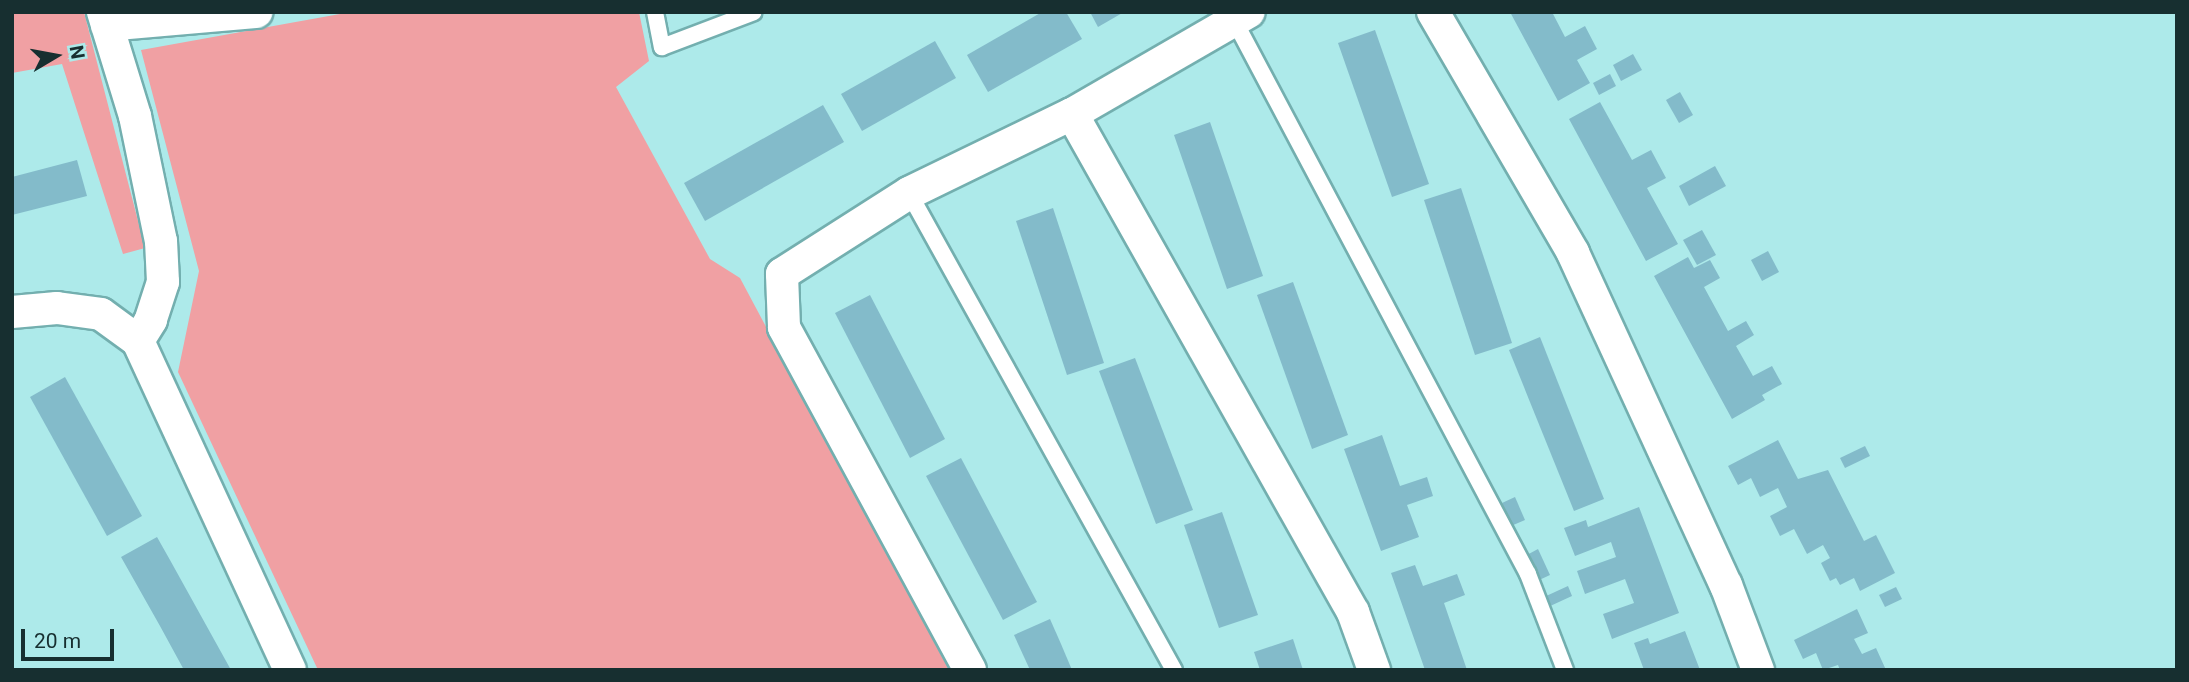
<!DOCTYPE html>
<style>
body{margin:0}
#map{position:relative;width:2189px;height:682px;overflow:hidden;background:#adeaea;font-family:Roboto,sans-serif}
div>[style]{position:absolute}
.green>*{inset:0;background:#f0a0a3}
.building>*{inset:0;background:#83bbca}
.roads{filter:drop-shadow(2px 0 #73afaf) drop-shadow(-2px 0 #73afaf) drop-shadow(0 2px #73afaf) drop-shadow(0 -2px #73afaf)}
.lane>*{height:16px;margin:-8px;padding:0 8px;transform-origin:8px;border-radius:8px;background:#fff}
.street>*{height:32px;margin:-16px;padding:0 16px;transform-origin:16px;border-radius:16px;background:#fff}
span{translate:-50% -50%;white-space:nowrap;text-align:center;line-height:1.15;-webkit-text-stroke:5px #adeaea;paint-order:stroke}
.frame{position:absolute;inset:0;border:14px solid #172f30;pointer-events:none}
.north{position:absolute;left:21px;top:21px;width:70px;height:70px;-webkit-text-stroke:5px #adeaea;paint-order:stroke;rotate:80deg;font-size:19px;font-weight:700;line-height:28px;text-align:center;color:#172f30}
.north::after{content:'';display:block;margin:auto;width:24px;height:32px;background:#172f30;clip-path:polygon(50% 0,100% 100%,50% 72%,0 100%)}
.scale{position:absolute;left:21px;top:629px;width:93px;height:32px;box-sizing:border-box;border:4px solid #172f30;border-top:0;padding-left:9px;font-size:21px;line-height:24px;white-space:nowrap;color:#172f30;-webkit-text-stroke:5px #adeaea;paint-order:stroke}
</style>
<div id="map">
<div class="green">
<div style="clip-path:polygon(12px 12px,84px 12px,145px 248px,123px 254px,62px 64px,12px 73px)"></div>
<div style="clip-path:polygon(351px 12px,639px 12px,649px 61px,616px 87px,710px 259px,740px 278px,949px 670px,318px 670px,178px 372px,199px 271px,141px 50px)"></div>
</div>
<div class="building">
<div style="clip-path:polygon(1042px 12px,1066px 12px,1082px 39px,988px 92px,967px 55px)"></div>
<div style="clip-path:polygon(1090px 12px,1124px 12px,1098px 27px)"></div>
<div style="clip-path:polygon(1510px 12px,1552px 12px,1565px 37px,1585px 26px,1597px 49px,1577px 60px,1590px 83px,1558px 101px)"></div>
<div style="clip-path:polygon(1375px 30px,1429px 184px,1392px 197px,1338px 43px)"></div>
<div style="clip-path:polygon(935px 41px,956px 78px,862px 131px,841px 94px)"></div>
<div style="clip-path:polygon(1633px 54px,1642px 70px,1621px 81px,1613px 65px)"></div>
<div style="clip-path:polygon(1610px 74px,1616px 86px,1599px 95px,1593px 83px)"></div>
<div style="clip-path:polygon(1680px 92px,1693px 115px,1679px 123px,1666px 100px)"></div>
<div style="clip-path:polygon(1600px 102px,1632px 160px,1651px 150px,1666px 178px,1647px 188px,1678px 244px,1646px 261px,1569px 119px)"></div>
<div style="clip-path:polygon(823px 105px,844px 142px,705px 221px,684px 183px)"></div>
<div style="clip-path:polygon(1210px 122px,1263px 276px,1227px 289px,1174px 135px)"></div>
<div style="clip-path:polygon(77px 160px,87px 196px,12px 215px,12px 177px)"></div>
<div style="clip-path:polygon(1715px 166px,1726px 186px,1689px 206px,1679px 186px)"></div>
<div style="clip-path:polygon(1461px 188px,1512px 343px,1475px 355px,1424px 200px)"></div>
<div style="clip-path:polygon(1053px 208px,1104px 363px,1067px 375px,1016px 221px)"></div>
<div style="clip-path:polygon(1702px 230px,1716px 255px,1697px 265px,1683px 240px)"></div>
<div style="clip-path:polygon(1768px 251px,1779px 272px,1762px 281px,1751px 260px)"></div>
<div style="clip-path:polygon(1688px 257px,1694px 268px,1710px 260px,1720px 278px,1704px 287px,1728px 331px,1746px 321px,1754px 335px,1736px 346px,1753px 376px,1772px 366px,1782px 384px,1762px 395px,1765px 400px,1732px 419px,1654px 276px)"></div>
<div style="clip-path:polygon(1293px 282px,1348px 435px,1312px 449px,1257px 295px)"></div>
<div style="clip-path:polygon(870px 295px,945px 439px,910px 458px,835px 313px)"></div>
<div style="clip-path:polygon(1540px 337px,1604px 499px,1574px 511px,1509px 350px)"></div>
<div style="clip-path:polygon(1135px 358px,1193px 510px,1156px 524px,1099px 371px)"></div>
<div style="clip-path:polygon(65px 377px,142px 516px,107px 536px,30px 397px)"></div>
<div style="clip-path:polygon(1382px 435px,1400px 486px,1427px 477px,1433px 496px,1407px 505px,1419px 537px,1381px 551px,1344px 449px)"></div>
<div style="clip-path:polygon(1778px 440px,1798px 479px,1828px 470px,1864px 541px,1876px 535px,1895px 573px,1860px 591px,1854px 578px,1840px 585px,1836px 578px,1830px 581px,1821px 563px,1830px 558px,1823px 545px,1807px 554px,1794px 529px,1780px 536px,1770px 516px,1787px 507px,1778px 488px,1760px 497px,1751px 478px,1738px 485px,1728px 466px)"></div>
<div style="clip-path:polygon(1865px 446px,1870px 456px,1845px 468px,1840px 458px)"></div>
<div style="clip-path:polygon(961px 458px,1037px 602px,1003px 620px,926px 476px)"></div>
<div style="clip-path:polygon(1515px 497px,1525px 520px,1511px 526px,1502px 503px)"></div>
<div style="clip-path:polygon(1639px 507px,1679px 613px,1612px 639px,1603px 614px,1634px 603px,1625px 579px,1585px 594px,1577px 571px,1616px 557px,1611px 542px,1575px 556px,1564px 528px,1586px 520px,1588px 527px)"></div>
<div style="clip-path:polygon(1222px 512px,1258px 615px,1219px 628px,1184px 525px)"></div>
<div style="clip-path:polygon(157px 537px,170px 560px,231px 670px,184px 670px,160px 626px,121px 557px)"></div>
<div style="clip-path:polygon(1538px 549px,1550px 575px,1537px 581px,1525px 556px)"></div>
<div style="clip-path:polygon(1415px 565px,1423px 586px,1457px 574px,1465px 595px,1444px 603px,1467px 670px,1425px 670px,1391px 573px)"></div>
<div style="clip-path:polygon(1568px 586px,1572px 596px,1548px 607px,1544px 597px)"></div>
<div style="clip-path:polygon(1896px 587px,1902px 599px,1885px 607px,1879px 595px)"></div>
<div style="clip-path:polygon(1857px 609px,1868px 633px,1854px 639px,1862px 654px,1876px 648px,1886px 670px,1840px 670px,1838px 665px,1823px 670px,1816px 653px,1803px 659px,1794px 640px)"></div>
<div style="clip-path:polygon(1050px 619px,1061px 644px,1072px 670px,1030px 670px,1014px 635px)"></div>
<div style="clip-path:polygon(1685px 631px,1700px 670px,1644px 670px,1634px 643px,1648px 638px,1650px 644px)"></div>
<div style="clip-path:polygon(1293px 639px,1303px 670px,1260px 670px,1254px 652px)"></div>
</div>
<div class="roads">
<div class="lane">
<div style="left:655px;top:12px;width:36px;rotate:79deg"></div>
<div style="left:662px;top:47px;width:98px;rotate:-20.8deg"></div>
<div style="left:1234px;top:20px;width:627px;rotate:62.05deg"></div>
<div style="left:1528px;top:574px;width:103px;rotate:68.9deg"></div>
<div style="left:909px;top:193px;width:546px;rotate:60.95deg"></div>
</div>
<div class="street">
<div style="left:103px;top:12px;width:109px;rotate:72.9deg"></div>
<div style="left:135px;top:116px;width:128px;rotate:78.3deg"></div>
<div style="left:161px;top:241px;width:41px;rotate:87.2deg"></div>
<div style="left:163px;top:282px;width:40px;rotate:108deg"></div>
<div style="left:151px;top:320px;width:25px;rotate:122deg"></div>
<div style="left:1433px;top:12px;width:279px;rotate:59.8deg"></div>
<div style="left:1573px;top:253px;width:366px;rotate:65.3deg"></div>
<div style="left:1726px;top:585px;width:91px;rotate:69.4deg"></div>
<div style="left:107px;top:25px;width:150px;rotate:-5deg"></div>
<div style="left:1072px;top:114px;width:572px;rotate:60.57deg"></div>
<div style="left:1353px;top:612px;width:62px;rotate:70.1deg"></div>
<div style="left:12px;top:312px;width:45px;rotate:-5.1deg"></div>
<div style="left:57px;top:308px;width:44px;rotate:7.8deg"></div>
<div style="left:101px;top:314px;width:46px;rotate:36.1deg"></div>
<div style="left:138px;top:341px;width:362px;rotate:65.2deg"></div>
<div style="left:970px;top:670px;width:390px;rotate:-118.5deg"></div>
<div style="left:784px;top:327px;width:53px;rotate:-92.2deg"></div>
<div style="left:782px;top:274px;width:151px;rotate:-32.5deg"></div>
<div style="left:909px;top:193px;width:181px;rotate:-25.9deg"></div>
<div style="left:1072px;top:114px;width:204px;rotate:-30deg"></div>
</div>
</div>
<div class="frame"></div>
<div class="north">N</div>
<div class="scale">20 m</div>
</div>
